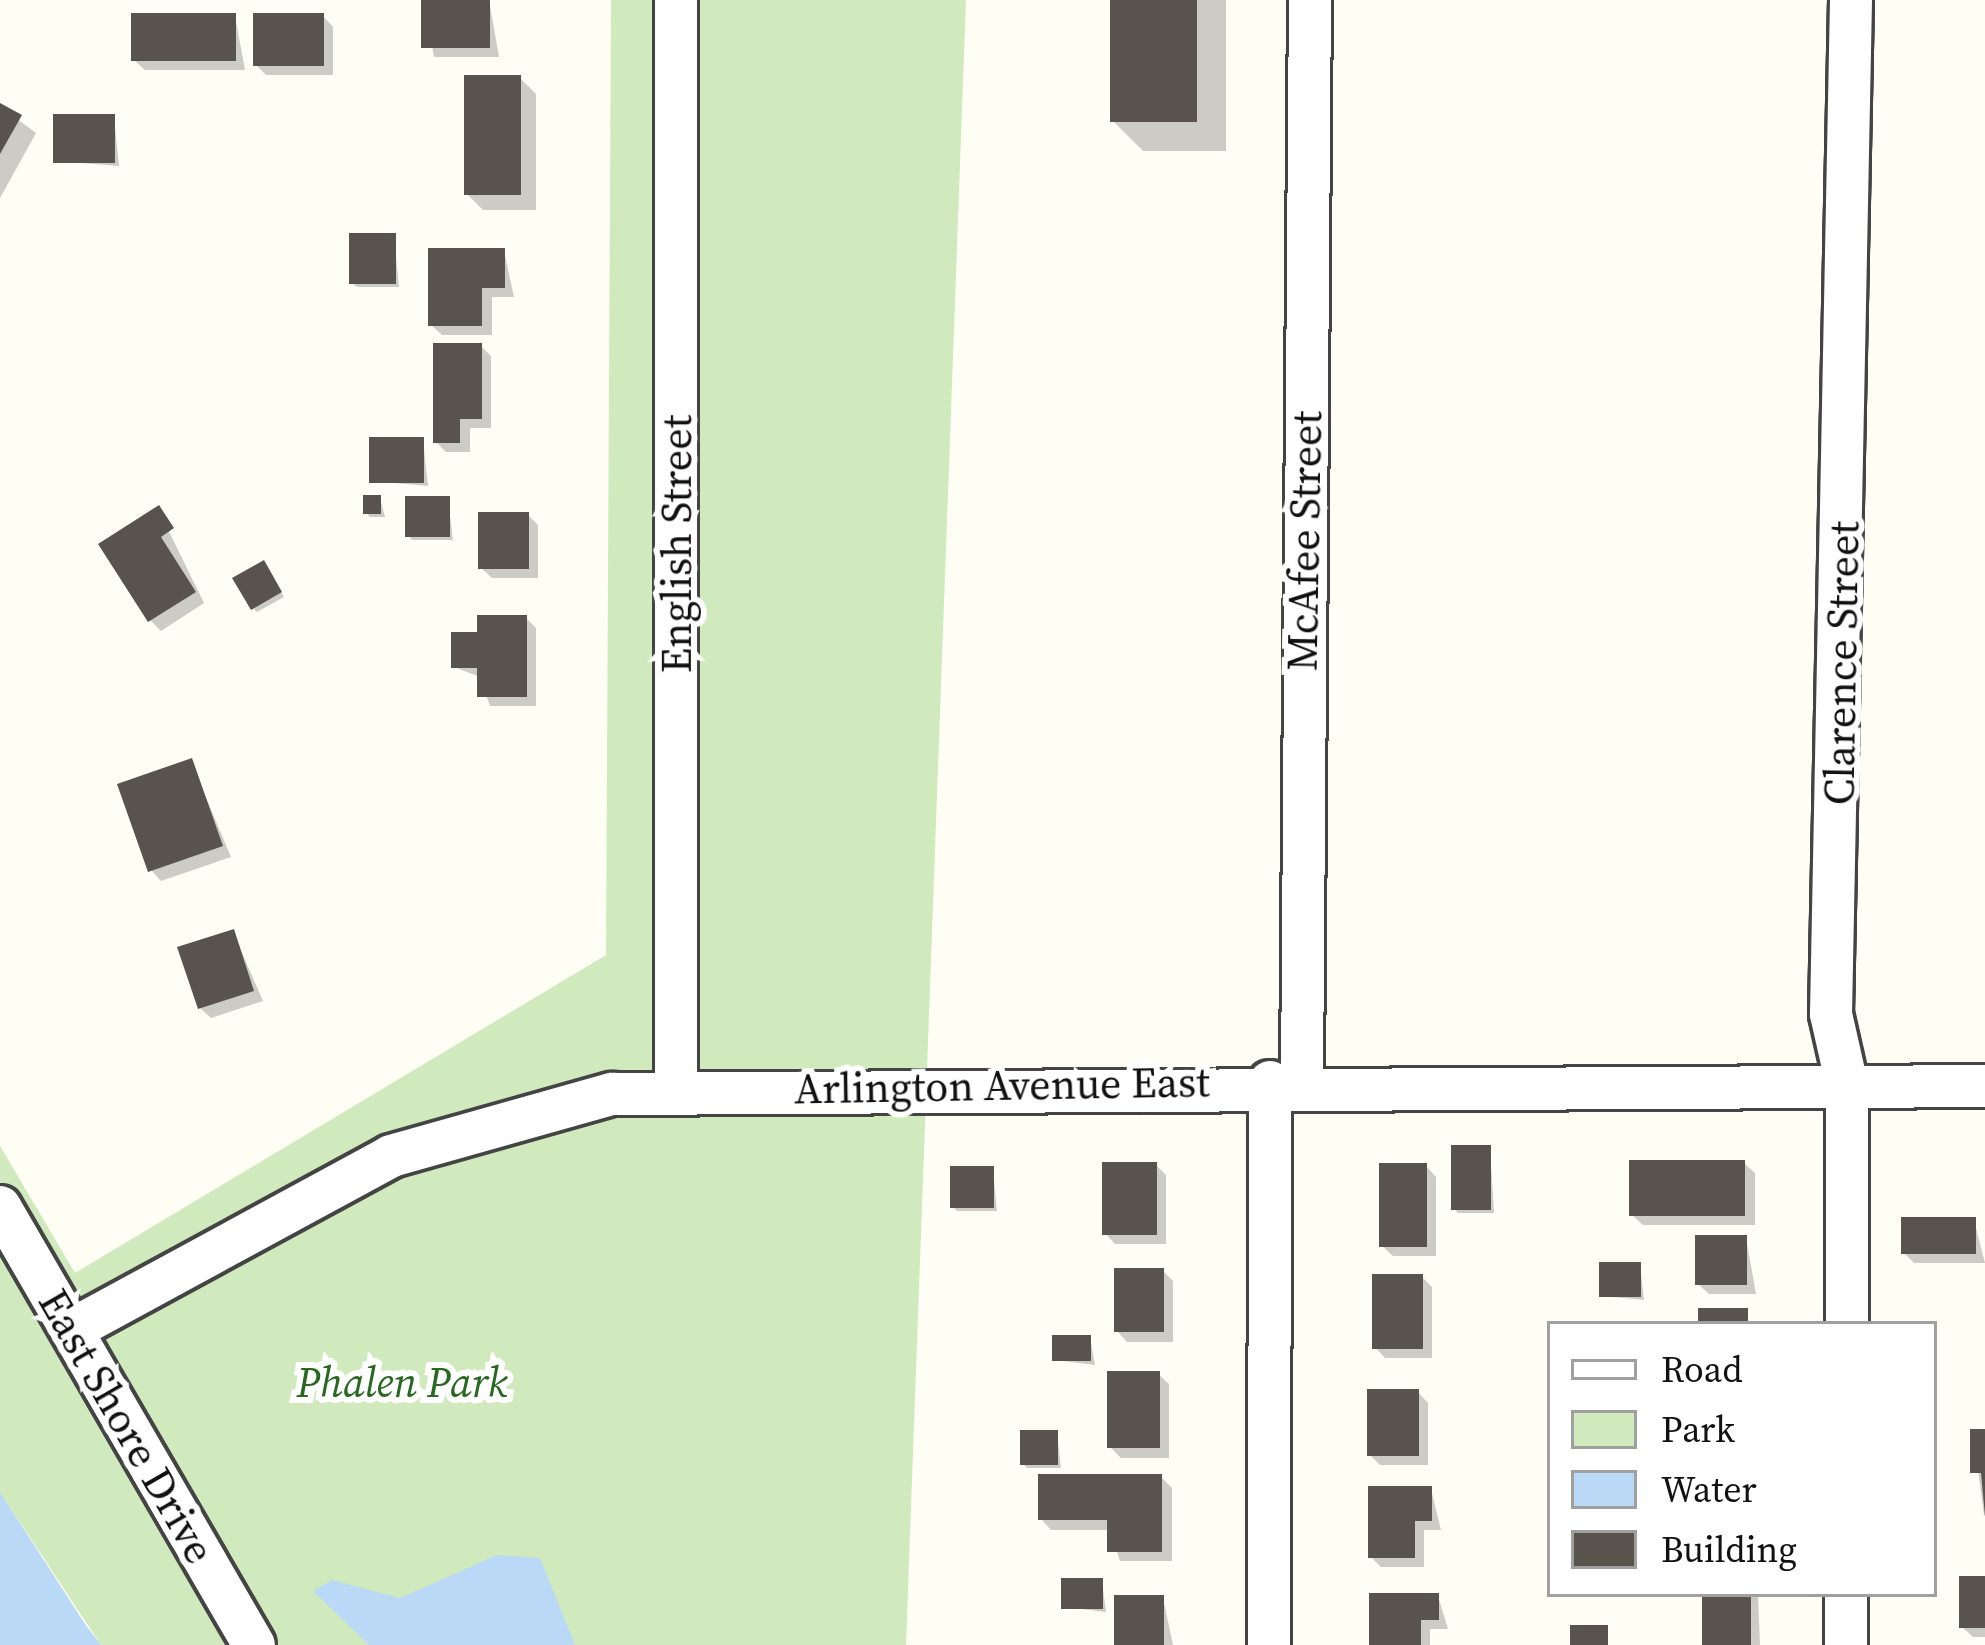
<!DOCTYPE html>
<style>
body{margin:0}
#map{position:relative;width:1985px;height:1645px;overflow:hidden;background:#fffef5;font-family:"Source Serif 4",serif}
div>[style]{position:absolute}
.green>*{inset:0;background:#d0eabd}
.water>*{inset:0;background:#b9d9f6}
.shadow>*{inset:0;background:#0003}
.building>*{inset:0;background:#59534d}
.roads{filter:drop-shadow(3px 0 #444) drop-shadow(-3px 0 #444) drop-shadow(0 3px #444) drop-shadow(0 -3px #444)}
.minor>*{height:42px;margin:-21px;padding:0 21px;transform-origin:21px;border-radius:21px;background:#fff}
span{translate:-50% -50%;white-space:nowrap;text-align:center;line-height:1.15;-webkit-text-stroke:12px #fff;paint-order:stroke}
.street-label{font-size:42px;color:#111}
.park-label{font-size:42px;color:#286920;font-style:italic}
.legend{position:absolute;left:1547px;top:1321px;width:390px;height:276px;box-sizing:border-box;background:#fff;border:3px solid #a0a0a0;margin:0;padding:15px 21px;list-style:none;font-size:36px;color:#111}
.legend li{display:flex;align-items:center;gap:24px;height:60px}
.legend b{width:60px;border:3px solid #a0a0a0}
</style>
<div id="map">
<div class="green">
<div style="clip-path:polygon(611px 0,966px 0,906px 1645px,101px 1645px,0 1492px,0 1146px,75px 1273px,606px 955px)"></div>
</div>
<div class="water">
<div style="clip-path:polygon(0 1492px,85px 1624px,101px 1645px,0 1645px)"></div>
<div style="clip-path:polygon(497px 1555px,540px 1558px,575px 1645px,369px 1645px,313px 1591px,332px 1580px,400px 1598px)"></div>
</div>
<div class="shadow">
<div style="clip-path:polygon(424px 0,489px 0,499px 57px,434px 57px)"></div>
<div style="clip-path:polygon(1113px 0,1226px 0,1226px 151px,1143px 151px,1113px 121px)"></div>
<div style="clip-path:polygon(235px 16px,245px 70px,145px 70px,134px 60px)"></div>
<div style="clip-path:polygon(323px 16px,333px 27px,333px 75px,266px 75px,256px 65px)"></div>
<div style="clip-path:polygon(520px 78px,536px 94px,536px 210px,483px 210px,467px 194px)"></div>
<div style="clip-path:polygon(0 106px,36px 133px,0 198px)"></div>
<div style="clip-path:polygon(114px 117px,119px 166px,56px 161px)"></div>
<div style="clip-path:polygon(394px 236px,399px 287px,357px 287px,352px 283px)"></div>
<div style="clip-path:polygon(504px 251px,514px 297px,492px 297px,492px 335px,442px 335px,431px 325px)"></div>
<div style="clip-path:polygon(481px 346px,491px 356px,491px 428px,470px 428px,470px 452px,446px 452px,436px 442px)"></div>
<div style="clip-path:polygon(423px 440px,428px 486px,372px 481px)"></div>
<div style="clip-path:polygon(380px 498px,385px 517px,370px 517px,366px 513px)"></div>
<div style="clip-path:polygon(448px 499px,453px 540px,412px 540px,408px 535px)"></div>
<div style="clip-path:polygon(158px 509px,204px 603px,161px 631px,150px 620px)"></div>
<div style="clip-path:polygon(528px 515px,538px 525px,538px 578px,492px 578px,481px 568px)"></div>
<div style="clip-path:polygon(268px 568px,284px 597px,257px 612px,253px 608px)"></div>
<div style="clip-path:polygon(526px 618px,536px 628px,536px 706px,490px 706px,480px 677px,454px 667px,480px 635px)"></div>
<div style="clip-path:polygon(191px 762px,231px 857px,161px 881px,151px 870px)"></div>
<div style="clip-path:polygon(233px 932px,263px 1001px,211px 1018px,200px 1008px)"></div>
<div style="clip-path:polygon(1490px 1148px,1494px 1213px,1458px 1213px,1454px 1209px)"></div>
<div style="clip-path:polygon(1744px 1163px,1755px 1173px,1755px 1225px,1643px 1225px,1632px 1215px)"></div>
<div style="clip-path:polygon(1156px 1165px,1166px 1175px,1166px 1244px,1115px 1244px,1105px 1233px)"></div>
<div style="clip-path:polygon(1426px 1166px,1436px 1177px,1436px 1256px,1393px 1256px,1382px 1246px)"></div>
<div style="clip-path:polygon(993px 1169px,997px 1211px,957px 1211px,953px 1207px)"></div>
<div style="clip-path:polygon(1974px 1220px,1985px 1263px,1914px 1263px,1904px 1253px)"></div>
<div style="clip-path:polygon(1746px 1238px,1756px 1294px,1709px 1294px,1698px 1284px)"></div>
<div style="clip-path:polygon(1640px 1265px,1644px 1300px,1602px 1296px)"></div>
<div style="clip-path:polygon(1163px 1271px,1173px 1281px,1173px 1342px,1127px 1342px,1117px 1331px)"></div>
<div style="clip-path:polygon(1422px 1277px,1432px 1287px,1432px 1358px,1385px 1358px,1375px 1347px)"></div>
<div style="clip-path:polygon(1090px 1338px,1095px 1365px,1055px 1360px)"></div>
<div style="clip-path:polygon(1158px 1374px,1169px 1384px,1169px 1458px,1121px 1458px,1110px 1447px)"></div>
<div style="clip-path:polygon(1418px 1392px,1428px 1403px,1428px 1465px,1380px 1465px,1370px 1455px)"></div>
<div style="clip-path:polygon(1973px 1432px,1985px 1432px,1985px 1516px,1984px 1515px)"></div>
<div style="clip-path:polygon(1057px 1433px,1061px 1468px,1027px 1468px,1023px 1464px)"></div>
<div style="clip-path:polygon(1161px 1477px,1172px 1488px,1172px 1561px,1120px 1561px,1110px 1530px,1051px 1530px,1041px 1519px)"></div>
<div style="clip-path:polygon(1431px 1489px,1441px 1530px,1424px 1530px,1424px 1567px,1381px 1567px,1371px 1557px)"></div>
<div style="clip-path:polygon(1985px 1579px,1985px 1637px,1973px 1637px,1962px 1627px)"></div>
<div style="clip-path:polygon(1102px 1581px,1106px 1612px,1064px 1607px)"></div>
<div style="clip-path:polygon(1705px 1594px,1758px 1594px,1760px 1645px,1705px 1645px)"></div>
<div style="clip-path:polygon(1438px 1596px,1448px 1629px,1430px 1629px,1430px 1645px,1372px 1645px)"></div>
<div style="clip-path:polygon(1163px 1598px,1173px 1645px,1117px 1645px)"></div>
</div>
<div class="building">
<div style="clip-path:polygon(421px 0,490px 0,490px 48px,421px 48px)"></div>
<div style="clip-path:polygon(1110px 0,1197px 0,1197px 122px,1110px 122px)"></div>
<div style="clip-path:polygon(131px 13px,236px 13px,236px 61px,131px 61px)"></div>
<div style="clip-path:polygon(253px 13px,324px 13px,324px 66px,253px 66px)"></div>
<div style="clip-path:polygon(464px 75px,521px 75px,521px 195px,464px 195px)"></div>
<div style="clip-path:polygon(0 103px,22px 115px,0 154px)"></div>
<div style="clip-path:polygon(53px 114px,115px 114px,115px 163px,53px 163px)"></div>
<div style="clip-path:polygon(349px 233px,396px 233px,396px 284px,349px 284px)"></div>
<div style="clip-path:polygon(428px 248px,505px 248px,505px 288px,482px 288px,482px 326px,428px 326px)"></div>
<div style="clip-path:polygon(433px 343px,482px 343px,482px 419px,460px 419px,460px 443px,433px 443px)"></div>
<div style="clip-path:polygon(369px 437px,424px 437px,424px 483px,369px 483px)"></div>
<div style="clip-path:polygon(363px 495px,381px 495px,381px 514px,363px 514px)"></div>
<div style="clip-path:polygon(405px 496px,450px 496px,450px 537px,405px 537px)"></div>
<div style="clip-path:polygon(159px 505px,174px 528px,161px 537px,196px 592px,148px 622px,98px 544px)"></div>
<div style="clip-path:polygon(478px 512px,529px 512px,529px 569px,478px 569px)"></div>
<div style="clip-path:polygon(264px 560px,282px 592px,251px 610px,232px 578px)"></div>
<div style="clip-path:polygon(477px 615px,527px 615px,527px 697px,477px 697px,477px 668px,451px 668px,451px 632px,477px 632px)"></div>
<div style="clip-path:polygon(192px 758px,223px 846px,148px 872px,117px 784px)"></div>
<div style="clip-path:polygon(234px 929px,254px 991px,198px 1009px,177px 947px)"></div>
<div style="clip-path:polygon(1451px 1145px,1491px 1145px,1491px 1210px,1451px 1210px)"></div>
<div style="clip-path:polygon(1629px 1160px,1745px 1160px,1745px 1216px,1629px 1216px)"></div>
<div style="clip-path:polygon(1102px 1162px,1157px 1162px,1157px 1235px,1102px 1235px)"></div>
<div style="clip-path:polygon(1379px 1163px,1427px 1163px,1427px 1247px,1379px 1247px)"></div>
<div style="clip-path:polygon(950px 1166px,994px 1166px,994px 1208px,950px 1208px)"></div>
<div style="clip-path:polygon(1901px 1217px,1976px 1217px,1976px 1254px,1901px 1254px)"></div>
<div style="clip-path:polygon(1695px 1235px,1747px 1235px,1747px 1285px,1695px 1285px)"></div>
<div style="clip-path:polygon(1599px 1262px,1641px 1262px,1641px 1297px,1599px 1297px)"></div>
<div style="clip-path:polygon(1114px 1268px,1164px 1268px,1164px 1332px,1114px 1332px)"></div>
<div style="clip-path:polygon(1372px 1274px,1423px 1274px,1423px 1349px,1372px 1349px)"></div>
<div style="clip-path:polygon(1698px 1308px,1748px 1308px,1748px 1324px,1698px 1324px)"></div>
<div style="clip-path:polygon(1052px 1335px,1091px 1335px,1091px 1361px,1052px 1361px)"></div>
<div style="clip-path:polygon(1107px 1371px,1160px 1371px,1160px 1448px,1107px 1448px)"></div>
<div style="clip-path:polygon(1367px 1389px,1419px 1389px,1419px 1456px,1367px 1456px)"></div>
<div style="clip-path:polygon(1970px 1429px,1985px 1429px,1985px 1516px,1981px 1473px,1970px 1473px)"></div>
<div style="clip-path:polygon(1020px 1430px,1058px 1430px,1058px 1465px,1020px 1465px)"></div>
<div style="clip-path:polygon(1038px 1474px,1162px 1474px,1162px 1552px,1107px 1552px,1107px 1520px,1038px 1520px)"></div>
<div style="clip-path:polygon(1368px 1486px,1432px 1486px,1432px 1521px,1415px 1521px,1415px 1558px,1368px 1558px)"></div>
<div style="clip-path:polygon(1959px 1576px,1985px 1576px,1985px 1628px,1959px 1628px)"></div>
<div style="clip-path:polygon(1061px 1578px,1103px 1578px,1103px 1609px,1061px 1609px)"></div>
<div style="clip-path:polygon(1369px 1593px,1439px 1593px,1439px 1620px,1421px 1620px,1421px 1645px,1369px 1645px)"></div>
<div style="clip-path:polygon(1702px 1594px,1751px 1594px,1751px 1645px,1702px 1645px)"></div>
<div style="clip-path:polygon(1114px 1595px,1164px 1595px,1164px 1645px,1114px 1645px)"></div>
<div style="clip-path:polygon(1570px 1625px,1608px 1625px,1608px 1645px,1570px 1645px)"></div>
</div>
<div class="roads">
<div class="minor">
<div style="left:676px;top:0;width:1088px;rotate:90deg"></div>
<div style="left:1302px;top:1082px;width:1082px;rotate:-89.58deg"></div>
<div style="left:0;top:1207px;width:506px;rotate:59.89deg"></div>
<div style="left:1847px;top:1324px;width:239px;rotate:-90deg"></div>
<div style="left:1847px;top:1085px;width:73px;rotate:-102.7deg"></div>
<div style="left:1831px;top:1014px;width:1014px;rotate:-88.87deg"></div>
<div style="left:73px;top:1329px;width:362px;rotate:-28.5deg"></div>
<div style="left:391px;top:1156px;width:230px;rotate:-15.7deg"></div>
<div style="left:612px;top:1094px;width:1373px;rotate:-0.33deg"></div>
<div style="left:1269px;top:1645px;width:563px;rotate:-89.9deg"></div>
<div style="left:1846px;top:1645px;width:51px;rotate:-90deg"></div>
</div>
</div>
<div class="street-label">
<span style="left:1304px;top:541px;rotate:-89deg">McAfee Street</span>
<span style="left:676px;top:544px;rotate:-90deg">English Street</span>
<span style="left:1841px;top:663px;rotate:-89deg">Clarence Street</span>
<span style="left:1002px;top:1085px;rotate:-1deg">Arlington Avenue East</span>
<span style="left:127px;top:1426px;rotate:60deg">East Shore Drive</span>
</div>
<div class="park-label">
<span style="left:402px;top:1382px">Phalen Park</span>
</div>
<ul class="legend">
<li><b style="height:15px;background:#fff"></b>Road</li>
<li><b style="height:33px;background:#d0eabd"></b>Park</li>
<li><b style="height:33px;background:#b9d9f6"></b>Water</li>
<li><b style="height:33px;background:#59534d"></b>Building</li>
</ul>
</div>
